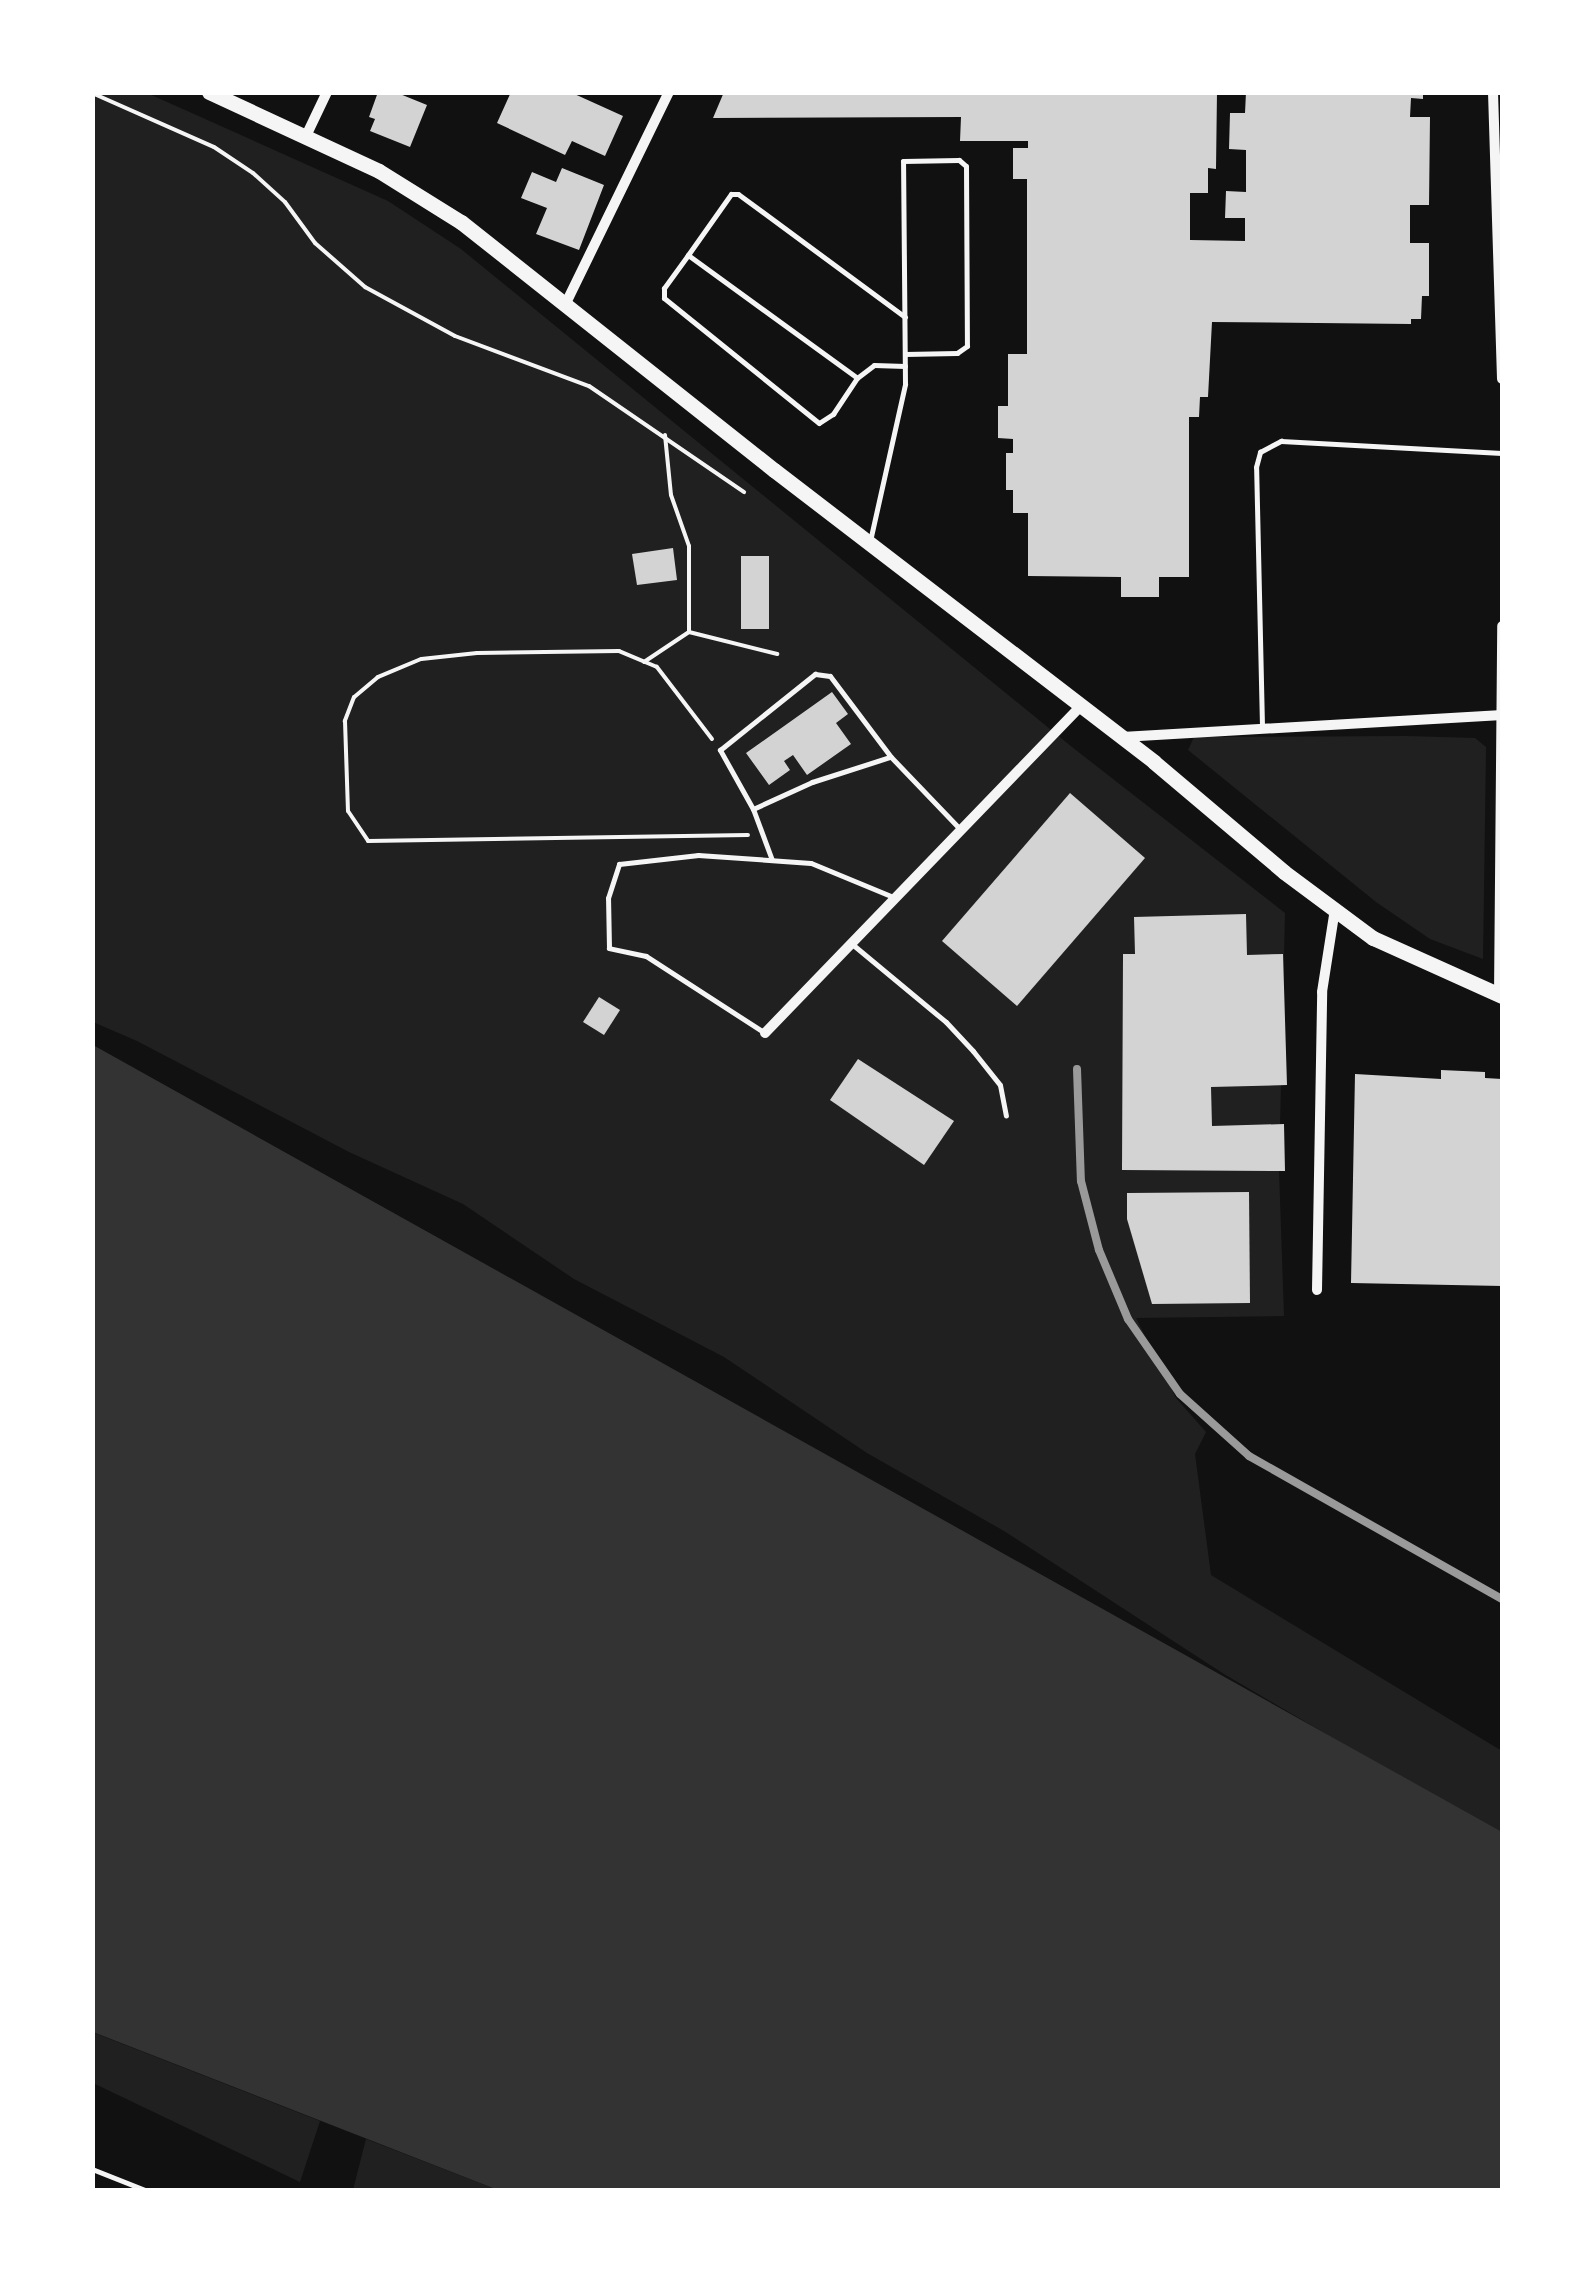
<!DOCTYPE html>
<style>
body{margin:0}
#map{position:relative;width:1595px;height:2283px;overflow:hidden;background:#111;font-family:"IBM Plex Sans",sans-serif}
div>[style]{position:absolute}
.green>*{inset:0;background:#202020}
.water>*{inset:0;background:#333}
.building>*{inset:0;background:#d3d3d3}
.path>*{height:4px;margin:-2px;padding:0 2px;transform-origin:2px;border-radius:2px;background:#f5f5f5}
.service>*{height:5px;margin:-2.5px;padding:0 2.5px;transform-origin:2.5px;border-radius:2.5px;background:#f5f5f5}
.minor>*{height:10px;margin:-5px;padding:0 5px;transform-origin:5px;border-radius:5px;background:#f5f5f5}
.secondary>*{height:15px;margin:-7.5px;padding:0 7.5px;transform-origin:7.5px;border-radius:7.5px;background:#f5f5f5}
.rail>*{height:8px;margin:-4px;padding:0 4px;transform-origin:4px;border-radius:4px;background:#9a9a9a}
span{translate:-50% -50%;white-space:nowrap;text-align:center;line-height:1.15;-webkit-text-stroke:10px #fff;paint-order:stroke}
.frame{position:absolute;inset:0;border:95px solid #fff;pointer-events:none}
</style>
<div id="map">
<div class="green">
<div style="clip-path:polygon(93px 93px,147px 93px,388px 201px,461px 249px,1072px 747px,1285px 913px,1279px 1170px,1284px 1316px,1136px 1318px,1176px 1398px,1206px 1432px,1195px 1454px,1211px 1575px,1502px 1751px,1502px 1837px,1224px 1674px,1004px 1531px,867px 1453px,724px 1357px,574px 1279px,463px 1204px,349px 1152px,137px 1041px,93px 1022px)"></div>
<div style="clip-path:polygon(1407px 736px,1475px 738px,1486px 747px,1483px 959px,1430px 939px,1376px 902px,1188px 750px,1194px 737px)"></div>
<div style="clip-path:polygon(92px 2032px,320px 2121px,300px 2182px,93px 2083px)"></div>
<div style="clip-path:polygon(366px 2139px,498px 2190px,353px 2190px)"></div>
</div>
<div class="water">
<div style="clip-path:polygon(93px 1045px,1502px 1832px,1502px 2190px,498px 2190px,93px 2032px)"></div>
</div>
<div class="building">
<div style="clip-path:polygon(378px 92px,395px 92px,427px 105px,410px 147px,370px 131px,375px 119px,369px 117px)"></div>
<div style="clip-path:polygon(511px 92px,570px 92px,623px 116px,605px 156px,572px 141px,565px 155px,497px 123px)"></div>
<div style="clip-path:polygon(724px 92px,1217px 92px,1216px 169px,1208px 168px,1208px 193px,1190px 193px,1190px 240px,1245px 241px,1245px 218px,1225px 218px,1226px 191px,1246px 192px,1246px 150px,1229px 149px,1230px 113px,1245px 113px,1246px 92px,1423px 92px,1423px 99px,1411px 98px,1410px 117px,1430px 117px,1429px 205px,1410px 205px,1410px 243px,1429px 243px,1429px 296px,1422px 296px,1421px 319px,1411px 319px,1411px 324px,1212px 322px,1208px 397px,1200px 397px,1199px 417px,1189px 417px,1189px 577px,1159px 577px,1159px 597px,1121px 597px,1121px 577px,1028px 576px,1028px 513px,1013px 513px,1013px 490px,1006px 490px,1006px 453px,1013px 453px,1013px 439px,998px 438px,998px 406px,1008px 406px,1008px 354px,1027px 354px,1027px 179px,1013px 179px,1013px 148px,1028px 148px,1028px 141px,960px 141px,961px 117px,713px 118px)"></div>
<div style="clip-path:polygon(562px 168px,604px 185px,579px 250px,536px 234px,547px 208px,521px 198px,532px 172px,556px 182px)"></div>
<div style="clip-path:polygon(673px 548px,677px 580px,637px 585px,632px 554px)"></div>
<div style="clip-path:polygon(741px 556px,769px 556px,769px 629px,741px 629px)"></div>
<div style="clip-path:polygon(832px 692px,848px 714px,836px 723px,851px 744px,807px 775px,793px 755px,784px 761px,790px 770px,769px 785px,746px 753px)"></div>
<div style="clip-path:polygon(1070px 793px,1145px 858px,1017px 1006px,942px 941px)"></div>
<div style="clip-path:polygon(1246px 914px,1247px 955px,1283px 954px,1287px 1085px,1211px 1087px,1212px 1126px,1284px 1124px,1285px 1171px,1122px 1170px,1123px 954px,1135px 954px,1134px 917px)"></div>
<div style="clip-path:polygon(599px 997px,620px 1010px,604px 1035px,583px 1022px)"></div>
<div style="clip-path:polygon(858px 1059px,954px 1121px,924px 1165px,830px 1100px)"></div>
<div style="clip-path:polygon(1441px 1070px,1485px 1072px,1485px 1078px,1502px 1079px,1502px 1286px,1351px 1283px,1355px 1074px,1441px 1079px)"></div>
<div style="clip-path:polygon(1249px 1192px,1250px 1303px,1152px 1304px,1127px 1219px,1127px 1193px)"></div>
</div>
<div class="path">
<div style="left:92px;top:93px;width:133px;rotate:23.9deg"></div>
<div style="left:214px;top:147px;width:47px;rotate:33.7deg"></div>
<div style="left:253px;top:173px;width:43px;rotate:42.2deg"></div>
<div style="left:285px;top:202px;width:51px;rotate:53.8deg"></div>
<div style="left:315px;top:243px;width:67px;rotate:41.3deg"></div>
<div style="left:365px;top:287px;width:102px;rotate:28.6deg"></div>
<div style="left:455px;top:336px;width:143px;rotate:20.5deg"></div>
<div style="left:589px;top:386px;width:188px;rotate:34.4deg"></div>
<div style="left:665px;top:435px;width:60px;rotate:84.3deg"></div>
<div style="left:671px;top:495px;width:54px;rotate:70.6deg"></div>
<div style="left:689px;top:546px;width:86px;rotate:90deg"></div>
<div style="left:644px;top:662px;width:54px;rotate:-33.7deg"></div>
<div style="left:689px;top:632px;width:91px;rotate:14deg"></div>
<div style="left:712px;top:739px;width:91px;rotate:-127.4deg"></div>
<div style="left:657px;top:667px;width:41px;rotate:-157.2deg"></div>
<div style="left:619px;top:651px;width:142px;rotate:179.2deg"></div>
<div style="left:477px;top:653px;width:56px;rotate:173.9deg"></div>
<div style="left:421px;top:659px;width:47px;rotate:157.3deg"></div>
<div style="left:378px;top:677px;width:31px;rotate:140deg"></div>
<div style="left:354px;top:697px;width:26px;rotate:111deg"></div>
<div style="left:345px;top:721px;width:90px;rotate:88.1deg"></div>
<div style="left:348px;top:811px;width:36px;rotate:56deg"></div>
<div style="left:368px;top:841px;width:380px;rotate:-0.9deg"></div>
</div>
<div class="service">
<div style="left:688px;top:255px;width:41px;rotate:126deg"></div>
<div style="left:664px;top:288px;width:10px;rotate:90deg"></div>
<div style="left:664px;top:298px;width:199px;rotate:38.9deg"></div>
<div style="left:819px;top:423px;width:17px;rotate:-33deg"></div>
<div style="left:833px;top:414px;width:43px;rotate:-56.3deg"></div>
<div style="left:905px;top:317px;width:207px;rotate:-143.6deg"></div>
<div style="left:738px;top:194px;width:7px;rotate:180deg"></div>
<div style="left:731px;top:194px;width:75px;rotate:125.2deg"></div>
<div style="left:688px;top:255px;width:209px;rotate:36deg"></div>
<div style="left:857px;top:378px;width:21px;rotate:-37deg"></div>
<div style="left:874px;top:365px;width:31px;rotate:2deg"></div>
<div style="left:870px;top:541px;width:161px;rotate:-77.4deg"></div>
<div style="left:905px;top:384px;width:223px;rotate:-90.5deg"></div>
<div style="left:903px;top:161px;width:56px;rotate:-1deg"></div>
<div style="left:959px;top:160px;width:9px;rotate:41deg"></div>
<div style="left:966px;top:166px;width:180px;rotate:89.7deg"></div>
<div style="left:967px;top:346px;width:12px;rotate:145deg"></div>
<div style="left:957px;top:353px;width:52px;rotate:178.9deg"></div>
<div style="left:1262px;top:726px;width:259px;rotate:-91.3deg"></div>
<div style="left:1256px;top:467px;width:16px;rotate:-75deg"></div>
<div style="left:1260px;top:452px;width:24px;rotate:-28deg"></div>
<div style="left:1281px;top:441px;width:221px;rotate:3.1deg"></div>
<div style="left:753px;top:809px;width:65px;rotate:-24.6deg"></div>
<div style="left:812px;top:782px;width:82px;rotate:-17.8deg"></div>
<div style="left:772px;top:860px;width:54px;rotate:-110.4deg"></div>
<div style="left:753px;top:809px;width:68px;rotate:-119.2deg"></div>
<div style="left:720px;top:750px;width:122px;rotate:-38.7deg"></div>
<div style="left:815px;top:674px;width:15px;rotate:8deg"></div>
<div style="left:830px;top:676px;width:101px;rotate:53deg"></div>
<div style="left:891px;top:757px;width:100px;rotate:46.2deg"></div>
<div style="left:852px;top:944px;width:122px;rotate:39.7deg"></div>
<div style="left:946px;top:1022px;width:40px;rotate:47deg"></div>
<div style="left:973px;top:1051px;width:43px;rotate:51.5deg"></div>
<div style="left:1000px;top:1085px;width:31px;rotate:79deg"></div>
<div style="left:765px;top:1033px;width:142px;rotate:-147.1deg"></div>
<div style="left:646px;top:956px;width:38px;rotate:-168deg"></div>
<div style="left:609px;top:948px;width:50px;rotate:-91.1deg"></div>
<div style="left:608px;top:898px;width:36px;rotate:-72deg"></div>
<div style="left:619px;top:864px;width:80px;rotate:-6.5deg"></div>
<div style="left:698px;top:855px;width:113px;rotate:4deg"></div>
<div style="left:811px;top:863px;width:89px;rotate:22.5deg"></div>
<div style="left:92px;top:2169px;width:57px;rotate:21.6deg"></div>
</div>
<div class="minor">
<div style="left:1493px;top:92px;width:287px;rotate:88.2deg"></div>
<div style="left:306px;top:136px;width:49px;rotate:-64.5deg"></div>
<div style="left:566px;top:303px;width:235px;rotate:-64deg"></div>
<div style="left:1122px;top:737px;width:381px;rotate:-3.3deg"></div>
<div style="left:1499px;top:995px;width:369px;rotate:-89.5deg"></div>
<div style="left:765px;top:1033px;width:455px;rotate:-46deg"></div>
<div style="left:1317px;top:1290px;width:298px;rotate:-89deg"></div>
<div style="left:1322px;top:992px;width:84px;rotate:-81.1deg"></div>
</div>
<div class="secondary">
<div style="left:209px;top:92px;width:187px;rotate:24.9deg"></div>
<div style="left:379px;top:171px;width:97px;rotate:31.9deg"></div>
<div style="left:461px;top:222px;width:399px;rotate:38.4deg"></div>
<div style="left:774px;top:470px;width:479px;rotate:37.5deg"></div>
<div style="left:1154px;top:762px;width:170px;rotate:40.2deg"></div>
<div style="left:1284px;top:872px;width:111px;rotate:36.6deg"></div>
<div style="left:1373px;top:938px;width:141px;rotate:24.2deg"></div>
</div>
<div class="rail">
<div style="left:1077px;top:1069px;width:112px;rotate:88deg"></div>
<div style="left:1081px;top:1181px;width:71px;rotate:75.4deg"></div>
<div style="left:1099px;top:1250px;width:75px;rotate:67.2deg"></div>
<div style="left:1128px;top:1319px;width:91px;rotate:55.3deg"></div>
<div style="left:1180px;top:1394px;width:93px;rotate:41.9deg"></div>
<div style="left:1249px;top:1456px;width:291px;rotate:29.5deg"></div>
</div>
<div class="frame"></div>
</div>
